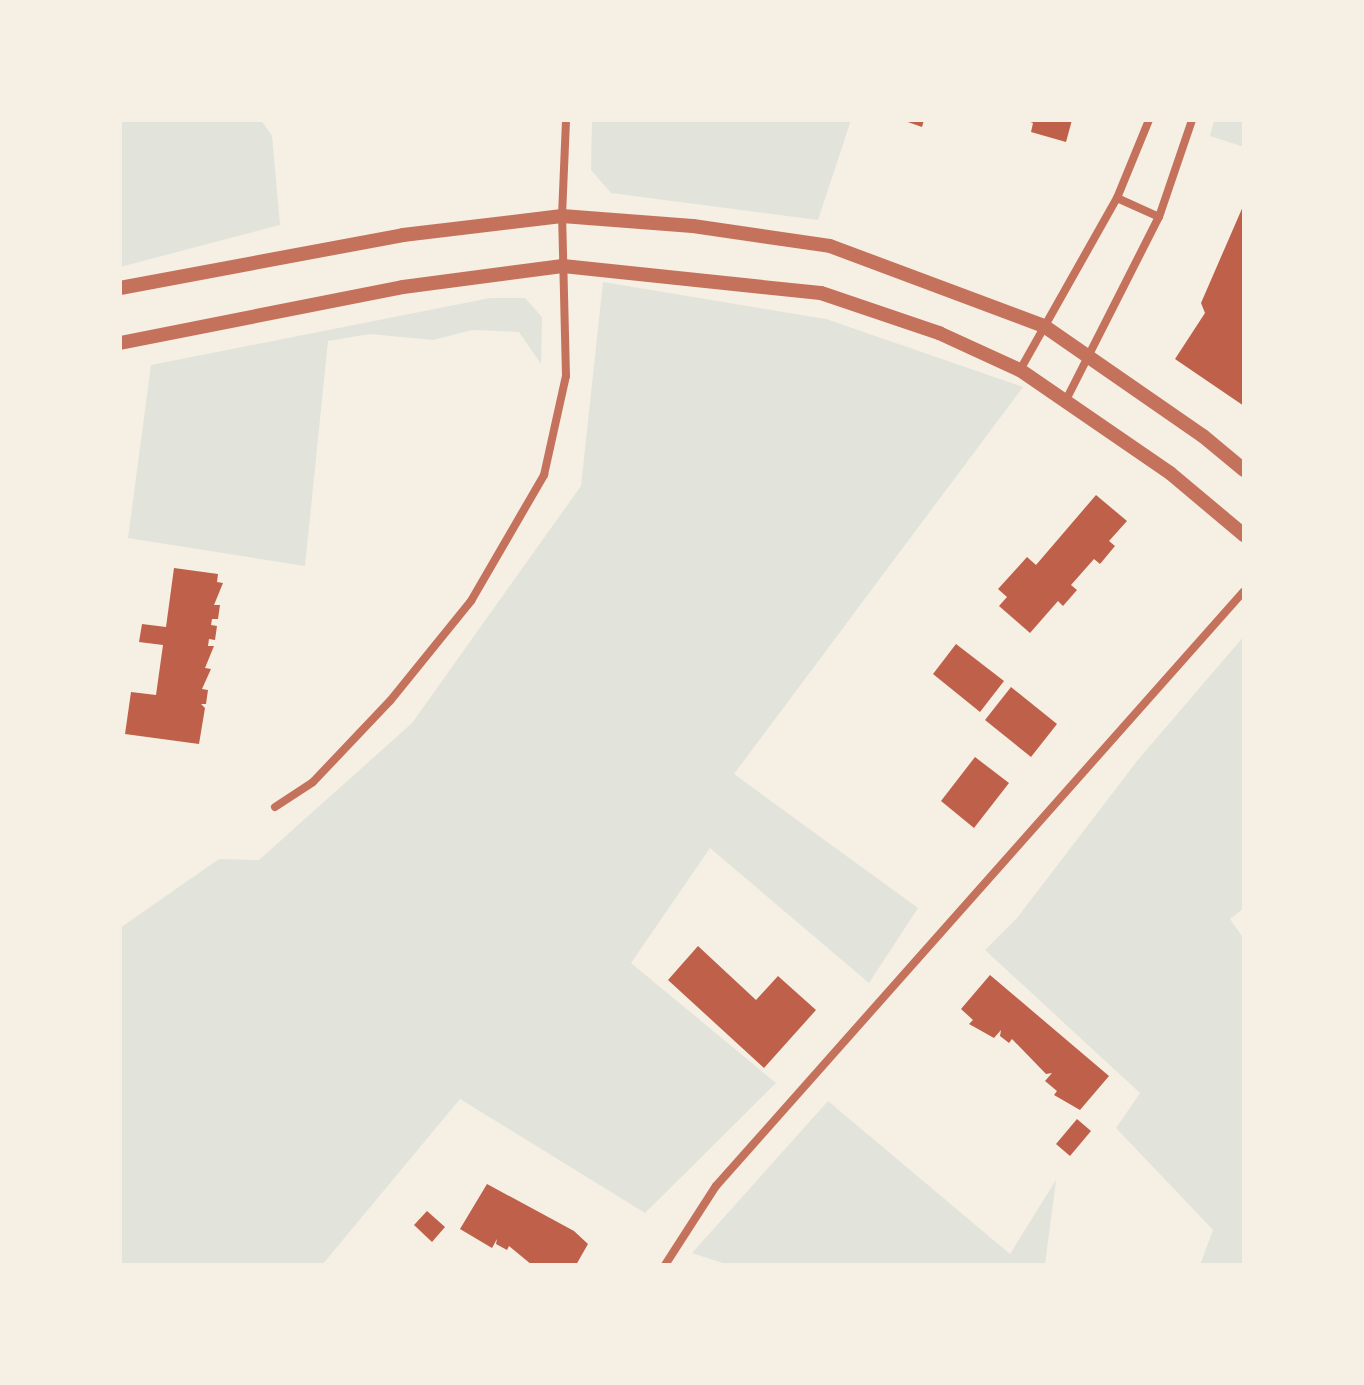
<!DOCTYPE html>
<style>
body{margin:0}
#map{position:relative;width:1364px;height:1385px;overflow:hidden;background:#f6efe4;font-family:"Varela Round",sans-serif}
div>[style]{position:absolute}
.green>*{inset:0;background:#e2e4dc}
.building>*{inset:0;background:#bf614a}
.minor>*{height:8px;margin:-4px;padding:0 4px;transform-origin:4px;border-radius:4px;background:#c5725c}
.tertiary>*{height:14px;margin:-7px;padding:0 7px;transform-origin:7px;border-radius:7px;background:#c5725c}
span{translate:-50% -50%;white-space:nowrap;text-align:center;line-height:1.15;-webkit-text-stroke:6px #f6efe4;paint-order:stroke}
.frame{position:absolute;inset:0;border:122px solid #f6efe4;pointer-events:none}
</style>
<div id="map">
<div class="green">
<div style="clip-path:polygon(122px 120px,261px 120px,272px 136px,280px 225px,120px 267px)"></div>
<div style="clip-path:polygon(592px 120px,851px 120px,818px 220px,611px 193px,591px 170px)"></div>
<div style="clip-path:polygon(1214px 120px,1244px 120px,1244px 147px,1210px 136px)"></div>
<div style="clip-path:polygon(603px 282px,826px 319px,1023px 387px,734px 774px,918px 908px,869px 983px,710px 848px,631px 963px,776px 1083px,645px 1213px,460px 1099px,322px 1265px,120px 1265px,120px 928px,219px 859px,259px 860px,412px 723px,581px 486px)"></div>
<div style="clip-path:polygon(490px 298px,525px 298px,542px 317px,541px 364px,519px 332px,472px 330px,433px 340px,370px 334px,328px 341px,305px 566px,128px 538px,151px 365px)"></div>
<div style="clip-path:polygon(1244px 636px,1244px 908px,1230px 919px,1244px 939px,1244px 1265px,1200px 1265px,1213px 1230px,1116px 1128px,1140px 1093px,985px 950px,1017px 918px,1137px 761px)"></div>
<div style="clip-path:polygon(828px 1101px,1010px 1254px,1056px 1180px,1045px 1265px,729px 1265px,692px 1253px)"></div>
</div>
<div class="building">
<div style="clip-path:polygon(902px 120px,924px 120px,922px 127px)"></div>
<div style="clip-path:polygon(1025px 120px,1072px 120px,1066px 142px,1031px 132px,1033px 123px)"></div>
<div style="clip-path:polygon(1244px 204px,1244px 406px,1175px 359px,1205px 313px,1201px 303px)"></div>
<div style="clip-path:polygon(1096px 495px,1127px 521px,1109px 541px,1115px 546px,1100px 564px,1094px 559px,1071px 585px,1077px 590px,1063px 606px,1058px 601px,1030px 633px,999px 606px,1007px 597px,998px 589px,1027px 557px,1036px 565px)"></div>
<div style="clip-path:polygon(174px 568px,218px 574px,217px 582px,223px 583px,214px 605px,220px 605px,218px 619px,212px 619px,211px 625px,217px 626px,215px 640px,209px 639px,208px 646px,214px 646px,205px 668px,211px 669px,202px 689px,208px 690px,206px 704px,201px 704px,205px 708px,199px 744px,125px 734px,131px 692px,156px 695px,163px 645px,139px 642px,142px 624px,166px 627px)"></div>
<div style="clip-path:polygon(956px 644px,1004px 681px,980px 712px,933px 674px)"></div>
<div style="clip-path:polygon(1011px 687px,1057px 724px,1031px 757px,985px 720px)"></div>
<div style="clip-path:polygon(975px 757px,1009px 783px,974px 828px,941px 801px)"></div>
<div style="clip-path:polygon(698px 946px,756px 1000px,778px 976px,816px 1010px,764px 1068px,668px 980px)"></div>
<div style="clip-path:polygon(990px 975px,1109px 1076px,1080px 1110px,1054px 1095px,1057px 1091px,1045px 1081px,1052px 1073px,1046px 1074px,1012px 1039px,1009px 1043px,1000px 1036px,1001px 1030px,994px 1038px,969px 1024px,973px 1020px,961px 1009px)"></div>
<div style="clip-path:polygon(1077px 1119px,1091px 1131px,1070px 1156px,1056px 1144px)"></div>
<div style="clip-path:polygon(487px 1184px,574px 1231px,588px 1244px,576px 1265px,532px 1265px,509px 1246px,507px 1250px,496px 1244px,497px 1239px,492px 1248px,460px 1229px)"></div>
<div style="clip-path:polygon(427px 1211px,445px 1227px,432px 1242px,414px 1225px)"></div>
</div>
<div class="minor">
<div style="left:1117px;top:198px;width:46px;rotate:24.3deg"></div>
<div style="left:1020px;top:370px;width:197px;rotate:-60.6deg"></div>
<div style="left:1117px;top:198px;width:84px;rotate:-67.7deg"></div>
<div style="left:1066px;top:400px;width:205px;rotate:-63.1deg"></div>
<div style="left:1159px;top:217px;width:102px;rotate:-71.2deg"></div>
<div style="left:275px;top:807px;width:45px;rotate:-33.3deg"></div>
<div style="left:313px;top:782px;width:112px;rotate:-46.5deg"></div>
<div style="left:390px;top:701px;width:129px;rotate:-51deg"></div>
<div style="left:471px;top:601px;width:146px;rotate:-59.9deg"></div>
<div style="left:544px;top:475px;width:101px;rotate:-77.5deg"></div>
<div style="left:566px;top:376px;width:160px;rotate:-91.4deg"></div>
<div style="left:562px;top:216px;width:96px;rotate:-87.6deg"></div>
<div style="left:665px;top:1265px;width:94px;rotate:-57.2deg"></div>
<div style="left:716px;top:1186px;width:795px;rotate:-48.41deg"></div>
</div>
<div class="tertiary">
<div style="left:120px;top:288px;width:288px;rotate:-10.6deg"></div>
<div style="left:403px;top:235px;width:160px;rotate:-6.8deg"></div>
<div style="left:562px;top:216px;width:131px;rotate:4.4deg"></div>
<div style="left:693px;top:226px;width:138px;rotate:8.3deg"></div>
<div style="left:830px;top:246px;width:228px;rotate:20.5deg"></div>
<div style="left:1044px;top:326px;width:193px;rotate:34.7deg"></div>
<div style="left:1203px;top:436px;width:53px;rotate:39.7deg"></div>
<div style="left:120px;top:343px;width:288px;rotate:-11.2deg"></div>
<div style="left:403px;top:287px;width:161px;rotate:-7.5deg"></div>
<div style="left:563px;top:266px;width:259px;rotate:6deg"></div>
<div style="left:821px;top:293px;width:125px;rotate:18.7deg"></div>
<div style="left:939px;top:333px;width:89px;rotate:24.6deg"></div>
<div style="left:1020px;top:370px;width:182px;rotate:34.5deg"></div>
<div style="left:1170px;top:473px;width:97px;rotate:40deg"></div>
</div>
<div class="frame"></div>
</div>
